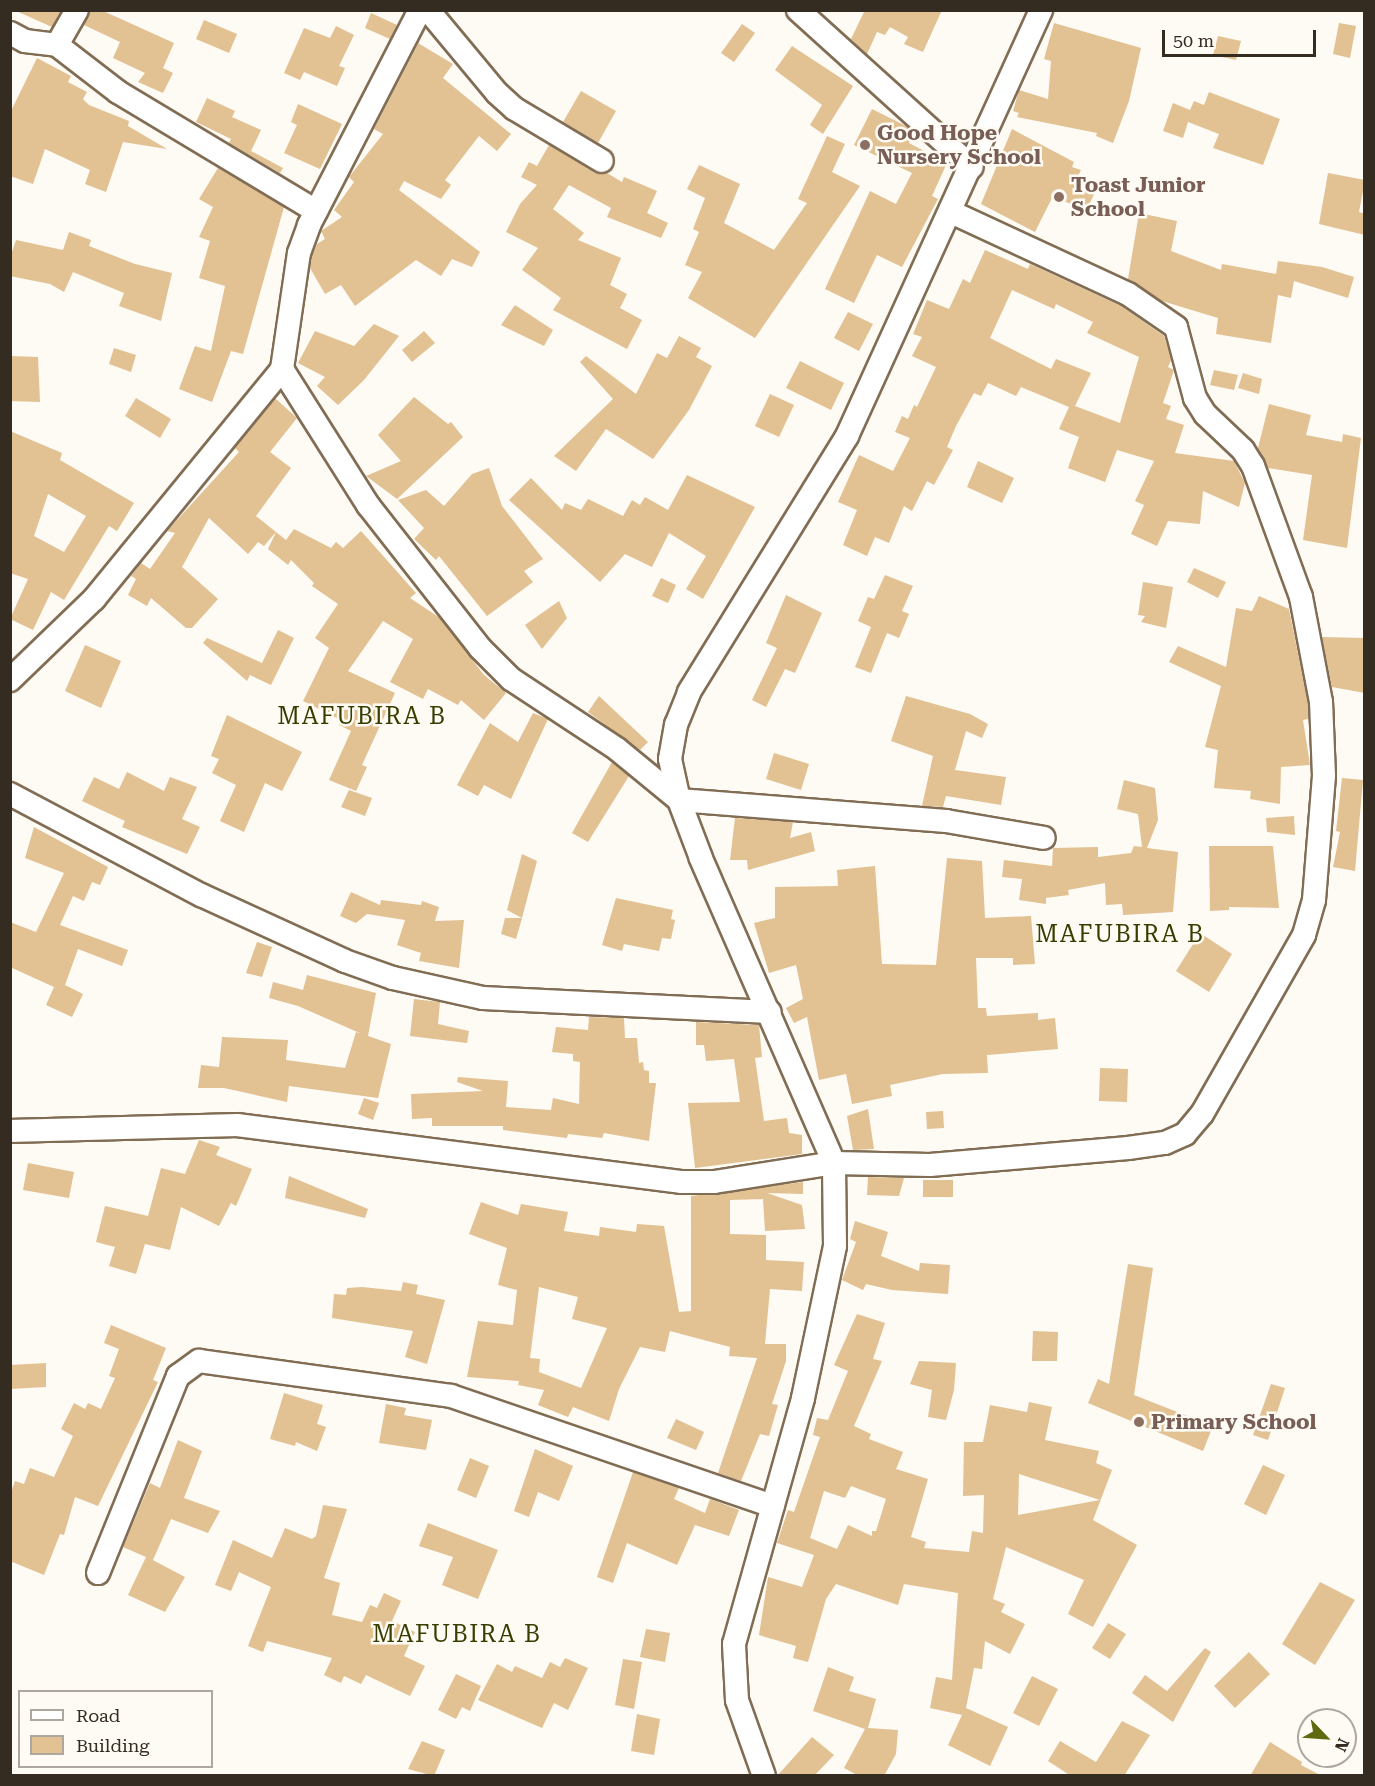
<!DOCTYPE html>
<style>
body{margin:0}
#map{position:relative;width:1375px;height:1786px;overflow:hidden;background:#fefaf4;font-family:"Roboto Serif",serif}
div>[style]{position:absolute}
.building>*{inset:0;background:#e2c193}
.roads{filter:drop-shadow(2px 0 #816d54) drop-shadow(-2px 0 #816d54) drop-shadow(0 2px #816d54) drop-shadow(0 -2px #816d54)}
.street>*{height:22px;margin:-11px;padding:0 11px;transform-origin:11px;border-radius:11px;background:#fff}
.dots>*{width:16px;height:16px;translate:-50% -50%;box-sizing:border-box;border:3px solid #fefaf4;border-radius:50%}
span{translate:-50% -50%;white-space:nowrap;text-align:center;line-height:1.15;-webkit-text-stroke:5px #fefaf4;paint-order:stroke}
.education-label{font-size:21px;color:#785e54;font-weight:700}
.left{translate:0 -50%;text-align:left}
.quarter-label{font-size:24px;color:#373e00;letter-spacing:1.5px}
.frame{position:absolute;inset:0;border:12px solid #342b21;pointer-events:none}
.legend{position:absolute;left:18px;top:1690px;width:195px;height:78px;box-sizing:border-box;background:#fefaf4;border:2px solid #ada7a0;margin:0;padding:8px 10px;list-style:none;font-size:18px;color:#342b21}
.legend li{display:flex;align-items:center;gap:12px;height:30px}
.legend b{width:30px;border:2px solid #ada7a0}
.north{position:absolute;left:1297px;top:1708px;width:60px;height:60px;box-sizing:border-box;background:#fefaf4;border:2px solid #ada7a0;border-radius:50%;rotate:115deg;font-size:16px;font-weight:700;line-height:24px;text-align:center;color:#342b21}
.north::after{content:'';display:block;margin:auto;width:21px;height:27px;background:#5f690f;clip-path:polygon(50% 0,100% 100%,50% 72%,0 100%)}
.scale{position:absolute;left:1162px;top:30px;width:154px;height:27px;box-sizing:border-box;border:3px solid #342b21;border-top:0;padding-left:8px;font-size:18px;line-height:21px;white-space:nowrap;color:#342b21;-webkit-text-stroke:4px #fefaf4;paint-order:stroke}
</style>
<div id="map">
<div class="building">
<div style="clip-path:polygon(14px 10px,61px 10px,52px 27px)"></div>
<div style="clip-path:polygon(90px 10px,101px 10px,174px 43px,163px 68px,173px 73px,163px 93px,138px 82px,145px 73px,113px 58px,120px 42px,84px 25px)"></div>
<div style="clip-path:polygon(861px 10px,942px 10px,923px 52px,904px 44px,908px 37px,890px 27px,885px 35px,877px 32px,867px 54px,851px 39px,864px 12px)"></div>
<div style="clip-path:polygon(371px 13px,397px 25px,390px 39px,365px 28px)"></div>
<div style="clip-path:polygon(204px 20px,237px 34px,229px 53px,196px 39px)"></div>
<div style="clip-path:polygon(1054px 23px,1141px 48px,1129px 101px,1113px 143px,1096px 136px,1097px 133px,1017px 117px,1019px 113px,1013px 111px,1019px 90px,1048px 99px,1051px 61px,1044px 59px)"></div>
<div style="clip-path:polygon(1339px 23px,1356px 26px,1350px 58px,1333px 54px)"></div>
<div style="clip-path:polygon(742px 24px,755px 33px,734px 62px,721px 53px)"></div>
<div style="clip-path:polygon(336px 26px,354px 35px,339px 66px,345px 68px,337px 86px,304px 72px,300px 80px,284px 73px,304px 28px,330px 38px)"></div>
<div style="clip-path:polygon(422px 36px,418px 43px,453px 64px,443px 78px,511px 134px,497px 151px,479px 136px,445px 180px,451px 185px,441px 199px,404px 181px,399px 190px,480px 252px,472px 267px,452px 259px,441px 276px,416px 260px,355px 306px,341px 285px,325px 294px,310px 268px,312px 256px,317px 244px,325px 239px,321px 231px,342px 217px,334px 210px,354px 182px,349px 177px,383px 134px,374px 129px)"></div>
<div style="clip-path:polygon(1218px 36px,1241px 41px,1236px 60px,1213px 55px)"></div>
<div style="clip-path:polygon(792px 46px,853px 86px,823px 134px,810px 125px,822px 105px,775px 70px)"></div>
<div style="clip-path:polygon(37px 58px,71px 76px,68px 82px,87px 92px,83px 99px,89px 105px,129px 121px,128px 126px,167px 149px,123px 142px,106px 192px,85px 184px,90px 170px,45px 149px,33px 184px,10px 176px,10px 113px)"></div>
<div style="clip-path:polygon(581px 91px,616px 111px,598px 143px,563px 122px)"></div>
<div style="clip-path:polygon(1209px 92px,1280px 119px,1263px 165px,1213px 148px,1219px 134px,1188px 122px,1183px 138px,1163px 131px,1173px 103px,1190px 110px,1194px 101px,1204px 105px)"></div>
<div style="clip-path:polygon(207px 98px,235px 111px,232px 117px,261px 130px,251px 151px,283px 168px,280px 173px,229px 143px,231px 139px,196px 122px)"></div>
<div style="clip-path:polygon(298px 104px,342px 124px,320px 169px,284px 153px,297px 125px,291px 122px)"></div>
<div style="clip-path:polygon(872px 109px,906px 126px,914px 133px,909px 143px,947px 163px,932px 196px,938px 199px,902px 267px,877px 255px,854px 303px,825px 289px,870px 191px,896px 204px,912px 173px,854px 145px)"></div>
<div style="clip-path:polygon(1012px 129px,1074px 162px,1072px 167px,1081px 170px,1077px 178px,1097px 188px,1086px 211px,1053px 196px,1035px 232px,981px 204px)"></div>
<div style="clip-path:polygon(827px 136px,845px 144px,832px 172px,860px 186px,755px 338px,688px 298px,702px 272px,685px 265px,699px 232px,693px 229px,705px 198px,687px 189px,699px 165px,740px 184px,724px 223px,774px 250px,807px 203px,798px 199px)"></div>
<div style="clip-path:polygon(549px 145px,595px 173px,607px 173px,622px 182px,624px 177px,657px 191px,647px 213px,668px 223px,661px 238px,607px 217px,611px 208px,569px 185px,553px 209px,584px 233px,578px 240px,621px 258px,610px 285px,627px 294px,620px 308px,642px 320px,627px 349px,553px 310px,561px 298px,522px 270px,538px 248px,506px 232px,520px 204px,537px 185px,521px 177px,529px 162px,537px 166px)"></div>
<div style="clip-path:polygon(218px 168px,284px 207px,243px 354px,231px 351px,212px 402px,179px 389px,195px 346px,211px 351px,225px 286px,199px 278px,210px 241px,199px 237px,213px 207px,199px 199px)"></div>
<div style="clip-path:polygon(1328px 173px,1365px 180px,1359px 212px,1365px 214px,1365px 235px,1319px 224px)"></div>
<div style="clip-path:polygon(1139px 213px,1177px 221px,1171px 251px,1221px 270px,1222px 264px,1276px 274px,1278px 261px,1322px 267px,1354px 277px,1348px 298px,1294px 281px,1291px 298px,1278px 295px,1271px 343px,1216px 334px,1218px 318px,1162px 301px,1128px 279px)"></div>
<div style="clip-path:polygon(69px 232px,91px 240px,89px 246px,135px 264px,172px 273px,161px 321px,119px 306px,124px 293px,73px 272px,64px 292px,50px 284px,10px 276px,10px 258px,16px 240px,63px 250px)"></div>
<div style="clip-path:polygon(evenodd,985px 250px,1028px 269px,1030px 264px,1121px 306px,1164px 336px,1171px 360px,1168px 367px,1174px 370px,1163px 403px,1171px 406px,1166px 419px,1184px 425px,1175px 453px,1234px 461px,1245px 483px,1239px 507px,1203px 491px,1200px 524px,1168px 521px,1157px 546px,1131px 534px,1144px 505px,1135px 501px,1154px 461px,1117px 450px,1105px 482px,1068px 468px,1079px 437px,1059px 429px,1069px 407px,1021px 387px,1016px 396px,988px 383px,981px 396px,974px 393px,956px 426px,947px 447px,953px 450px,934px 485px,927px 481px,912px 511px,904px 506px,889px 543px,875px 537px,867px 556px,843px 545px,857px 510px,838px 502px,859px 455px,893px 471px,910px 438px,895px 432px,902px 416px,908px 419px,914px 405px,917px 407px,936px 367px,912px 356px,922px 337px,913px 334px,927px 300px,949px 309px,963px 279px,970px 283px,985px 250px,1012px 290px,1054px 309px,1056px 304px,1093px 322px,1087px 333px,1139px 357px,1120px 423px,1075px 406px,1091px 373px,1056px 359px,1051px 369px,990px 338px,1012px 290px)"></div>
<div style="clip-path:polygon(515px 305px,553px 330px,544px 346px,501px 325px)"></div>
<div style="clip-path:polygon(848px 312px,873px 324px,859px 351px,834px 338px)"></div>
<div style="clip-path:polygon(374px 324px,399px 336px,364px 380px,338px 405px,317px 386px,325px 377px,298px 363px,315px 331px,354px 346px)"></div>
<div style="clip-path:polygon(424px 331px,435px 343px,412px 362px,402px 350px)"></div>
<div style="clip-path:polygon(679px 336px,701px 348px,696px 357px,712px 366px,689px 410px,653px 459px,606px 429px,576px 471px,554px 456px,613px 399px,580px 362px,586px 356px,636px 394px,657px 353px,667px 358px)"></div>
<div style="clip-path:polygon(114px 348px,136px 355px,131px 372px,109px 364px)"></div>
<div style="clip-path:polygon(10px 356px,38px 357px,40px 402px,10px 401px)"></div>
<div style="clip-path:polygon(800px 361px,844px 383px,831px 410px,786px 388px)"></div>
<div style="clip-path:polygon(1214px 370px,1238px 375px,1234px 390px,1210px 385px)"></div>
<div style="clip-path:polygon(1243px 373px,1262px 379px,1259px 394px,1238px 388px)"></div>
<div style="clip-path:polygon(770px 394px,794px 405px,779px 437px,755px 426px)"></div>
<div style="clip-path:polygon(414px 397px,448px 424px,451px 422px,463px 437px,397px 499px,366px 476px,401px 461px,378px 435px)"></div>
<div style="clip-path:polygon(136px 398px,171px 419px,160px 438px,125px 416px)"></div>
<div style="clip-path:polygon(275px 398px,297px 418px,270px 452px,291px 468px,256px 516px,276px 532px,264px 546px,258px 542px,248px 554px,209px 518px,182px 567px,218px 599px,192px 628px,186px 628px,151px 598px,147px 606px,128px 595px,136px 579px,131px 576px,141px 563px,150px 569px,175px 533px,167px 531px,239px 452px,235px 448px)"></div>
<div style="clip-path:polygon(1269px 404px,1311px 415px,1306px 435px,1342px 442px,1343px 434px,1361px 438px,1347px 548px,1303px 540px,1312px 475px,1268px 468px,1258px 448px)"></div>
<div style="clip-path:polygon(evenodd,10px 431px,62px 453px,60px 460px,134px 503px,117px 531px,109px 526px,64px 600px,51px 592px,33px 630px,10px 619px,28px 579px,10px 573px,10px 431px,48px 494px,86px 516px,64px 552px,34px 536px,48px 494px)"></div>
<div style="clip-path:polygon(978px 461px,1014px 478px,1002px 503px,967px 487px)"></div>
<div style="clip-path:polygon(489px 468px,502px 506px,543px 559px,524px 571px,533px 582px,487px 616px,439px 556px,436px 560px,414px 539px,424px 528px,398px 500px,426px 490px,444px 506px,472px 474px)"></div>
<div style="clip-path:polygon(687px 475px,755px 507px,703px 599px,686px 589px,706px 556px,669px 533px,652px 567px,625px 554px,600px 582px,509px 500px,531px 478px,562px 510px,565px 503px,581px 510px,588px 499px,623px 516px,632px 500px,640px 505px,645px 497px,668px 510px)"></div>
<div style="clip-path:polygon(294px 529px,331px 548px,336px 542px,343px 548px,361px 531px,416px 593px,410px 598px,440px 618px,484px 675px,506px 693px,484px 720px,461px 700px,458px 705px,428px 689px,423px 699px,390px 682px,413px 639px,383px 621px,348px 671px,395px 693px,362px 765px,367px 767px,356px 791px,329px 780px,351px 731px,339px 725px,341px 720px,303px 701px,329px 648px,315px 638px,338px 604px,312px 586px,314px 583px,291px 560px,288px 565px,268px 549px,276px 532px,286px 540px)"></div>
<div style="clip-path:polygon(1194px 568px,1226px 582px,1218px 598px,1187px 582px)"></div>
<div style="clip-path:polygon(885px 575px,913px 586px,902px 611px,909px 614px,899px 638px,887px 633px,871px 673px,855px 667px,871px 627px,858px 621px,868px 597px,874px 599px)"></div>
<div style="clip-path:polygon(661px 578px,676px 585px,668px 603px,652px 596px)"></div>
<div style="clip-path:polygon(1143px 582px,1173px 587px,1166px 628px,1141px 622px,1145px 616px,1138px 615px)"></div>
<div style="clip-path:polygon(786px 595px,822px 613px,795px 673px,785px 669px,766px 707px,752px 700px,777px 648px,766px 643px)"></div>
<div style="clip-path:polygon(1259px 596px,1289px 609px,1308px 704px,1308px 719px,1303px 720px,1310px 765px,1281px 767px,1280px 804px,1250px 799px,1251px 791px,1214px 788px,1218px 750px,1205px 747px,1221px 686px,1169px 662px,1178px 646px,1226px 667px,1236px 608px,1252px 611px)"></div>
<div style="clip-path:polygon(559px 601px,567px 618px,542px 649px,525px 625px)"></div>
<div style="clip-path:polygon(278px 630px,294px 638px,271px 685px,250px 675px,247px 681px,203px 643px,207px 638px,262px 663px)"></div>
<div style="clip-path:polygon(1322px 637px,1365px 638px,1365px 693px,1332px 687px)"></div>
<div style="clip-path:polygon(85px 645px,121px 661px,101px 708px,65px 691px)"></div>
<div style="clip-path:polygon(599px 696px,648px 742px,640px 750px,588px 712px)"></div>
<div style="clip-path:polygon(906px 696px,970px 714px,988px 724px,982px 738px,966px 731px,955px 770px,1006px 777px,1001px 805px,946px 796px,943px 807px,922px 806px,933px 756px,891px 741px)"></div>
<div style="clip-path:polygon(533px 713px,548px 719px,511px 799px,484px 785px,478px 796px,457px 785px,490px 723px,518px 742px)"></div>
<div style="clip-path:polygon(227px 715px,302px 752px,282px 791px,265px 783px,244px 832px,220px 821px,236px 785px,212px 773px,219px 759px,211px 756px)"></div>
<div style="clip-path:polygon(774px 753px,809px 764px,801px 790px,766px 779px)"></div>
<div style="clip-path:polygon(612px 762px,629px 776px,588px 842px,572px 833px)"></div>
<div style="clip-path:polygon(127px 772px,164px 791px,170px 777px,197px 787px,182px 819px,200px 827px,187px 854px,122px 827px,125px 821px,82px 801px,94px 777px,119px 789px)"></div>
<div style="clip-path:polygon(1342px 778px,1363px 780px,1355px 871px,1333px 867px,1340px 832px,1336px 831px)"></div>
<div style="clip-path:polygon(1124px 780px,1155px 788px,1158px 820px,1147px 848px,1178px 852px,1173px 912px,1123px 915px,1122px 904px,1106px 905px,1105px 883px,1068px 890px,1069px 895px,1046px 898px,1046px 904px,1019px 900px,1022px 879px,1002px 877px,1004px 860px,1052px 866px,1053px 848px,1098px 847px,1098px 857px,1131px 853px,1134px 846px,1142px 847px,1138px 814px,1117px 809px)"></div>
<div style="clip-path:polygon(349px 790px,372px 798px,365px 816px,341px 807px)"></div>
<div style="clip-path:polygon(1294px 816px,1295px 835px,1267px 832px,1266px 818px)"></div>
<div style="clip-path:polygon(735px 818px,793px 822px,790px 838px,811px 832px,815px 851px,748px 870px,747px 860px,730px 860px)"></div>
<div style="clip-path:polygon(34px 827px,108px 867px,100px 885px,92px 882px,84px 901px,73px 896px,60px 925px,128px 950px,122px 966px,78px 949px,65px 985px,83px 994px,72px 1017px,46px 1005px,54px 987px,10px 967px,10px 922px,36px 932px,64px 873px,25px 858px)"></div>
<div style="clip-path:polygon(1209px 846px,1273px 846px,1279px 908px,1229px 907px,1229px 910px,1210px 911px)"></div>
<div style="clip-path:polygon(522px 854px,537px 861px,522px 918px,507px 910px)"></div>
<div style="clip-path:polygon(947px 858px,982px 861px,985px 918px,1031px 916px,1035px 964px,1013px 965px,1013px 958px,976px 958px,978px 1008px,986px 1008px,987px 1016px,1038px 1013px,1038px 1020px,1055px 1018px,1058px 1049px,987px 1055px,988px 1073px,943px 1074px,890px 1085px,892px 1096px,852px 1104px,846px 1074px,819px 1080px,807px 1017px,794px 1023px,786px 1008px,803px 999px,796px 965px,769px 973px,754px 923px,775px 918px,775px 887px,838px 886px,837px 870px,875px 866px,882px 964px,936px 965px)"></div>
<div style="clip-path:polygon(351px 892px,380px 905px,381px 900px,421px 905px,422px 901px,439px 907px,435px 921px,464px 920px,459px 968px,419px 961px,421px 953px,397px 945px,405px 920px,367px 914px,356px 923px,340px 916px)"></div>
<div style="clip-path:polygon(616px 898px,673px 910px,671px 919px,675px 920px,671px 939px,662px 938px,659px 951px,624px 944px,622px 951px,602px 945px)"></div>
<div style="clip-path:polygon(505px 918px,522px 918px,516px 939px,501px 934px)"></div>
<div style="clip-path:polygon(1200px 933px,1232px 954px,1209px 992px,1176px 971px)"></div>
<div style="clip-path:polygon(257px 942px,272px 947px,262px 977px,246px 973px)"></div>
<div style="clip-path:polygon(307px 975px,376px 993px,368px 1036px,391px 1044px,378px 1098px,289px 1086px,287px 1102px,224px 1088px,198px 1088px,201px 1065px,219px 1067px,222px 1037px,288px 1040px,286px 1060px,345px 1068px,356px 1032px,362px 1034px,298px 1006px,269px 998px,273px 982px,303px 990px)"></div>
<div style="clip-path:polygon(414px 999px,440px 1002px,438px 1024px,469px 1031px,467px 1043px,410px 1036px)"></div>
<div style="clip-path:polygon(589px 1017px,624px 1018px,625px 1038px,637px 1038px,639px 1063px,643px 1062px,644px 1070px,649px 1071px,649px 1083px,656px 1083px,649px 1141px,604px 1133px,602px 1138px,568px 1134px,567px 1138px,503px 1130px,503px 1126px,432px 1126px,432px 1118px,412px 1119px,411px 1094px,483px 1091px,457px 1082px,458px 1077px,508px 1081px,506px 1107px,551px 1110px,553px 1098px,579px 1104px,580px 1062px,573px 1061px,573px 1054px,552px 1052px,556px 1027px,588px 1030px)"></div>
<div style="clip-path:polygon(696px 1022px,759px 1025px,762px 1057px,755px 1058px,764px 1121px,787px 1118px,789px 1133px,802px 1135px,802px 1154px,695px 1168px,688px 1103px,740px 1102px,734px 1059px,706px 1061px,704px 1045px,696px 1045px)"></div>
<div style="clip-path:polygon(1100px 1068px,1128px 1069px,1127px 1102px,1099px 1101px)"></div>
<div style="clip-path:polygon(364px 1098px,379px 1103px,373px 1120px,358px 1114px)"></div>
<div style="clip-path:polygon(868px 1109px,874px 1149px,853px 1150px,847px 1116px)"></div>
<div style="clip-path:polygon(943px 1111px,944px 1128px,927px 1129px,926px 1112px)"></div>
<div style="clip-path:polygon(199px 1140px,220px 1147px,216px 1155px,252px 1169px,236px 1206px,231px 1203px,219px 1226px,181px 1207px,170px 1250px,145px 1244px,136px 1274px,109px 1266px,115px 1247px,96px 1242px,105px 1206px,148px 1216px,161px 1168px,185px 1174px)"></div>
<div style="clip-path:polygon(28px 1163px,74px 1172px,69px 1198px,23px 1190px)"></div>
<div style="clip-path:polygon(289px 1176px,368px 1209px,365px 1218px,285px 1198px)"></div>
<div style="clip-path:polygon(868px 1177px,904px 1178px,899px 1196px,867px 1195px)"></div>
<div style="clip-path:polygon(923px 1180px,953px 1180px,953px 1197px,923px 1197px)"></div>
<div style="clip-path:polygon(evenodd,803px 1182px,803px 1194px,767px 1193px,802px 1205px,805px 1229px,765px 1231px,763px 1199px,730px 1200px,730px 1234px,766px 1235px,766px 1260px,804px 1262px,802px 1291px,770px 1289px,765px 1344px,786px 1344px,786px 1361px,772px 1404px,778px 1405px,769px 1436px,760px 1434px,741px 1481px,718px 1473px,757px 1358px,729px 1356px,730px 1347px,670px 1331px,665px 1352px,640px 1347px,619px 1389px,609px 1421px,573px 1407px,568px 1417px,538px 1405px,544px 1390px,518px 1385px,519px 1381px,467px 1377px,478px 1321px,513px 1325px,517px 1290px,498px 1285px,507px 1248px,469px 1234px,481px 1202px,518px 1215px,521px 1204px,568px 1212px,564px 1231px,599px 1236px,600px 1227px,636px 1232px,637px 1224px,664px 1226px,679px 1312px,691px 1311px,691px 1196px,803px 1182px,539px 1287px,578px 1297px,572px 1319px,607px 1328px,581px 1388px,539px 1372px,540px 1359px,530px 1358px,539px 1287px)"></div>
<div style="clip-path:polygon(855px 1221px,888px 1232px,881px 1256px,919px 1271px,920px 1263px,950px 1265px,948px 1294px,892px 1290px,866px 1284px,863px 1290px,842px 1280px,856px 1242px,850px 1239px)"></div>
<div style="clip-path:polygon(1128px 1264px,1153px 1268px,1134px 1395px,1213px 1426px,1203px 1451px,1088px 1403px,1098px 1379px,1109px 1384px)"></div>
<div style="clip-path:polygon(403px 1282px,418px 1285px,416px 1294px,445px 1300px,427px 1364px,405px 1357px,413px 1331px,332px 1318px,334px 1294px,346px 1295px,347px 1288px,362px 1287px,401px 1291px)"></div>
<div style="clip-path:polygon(evenodd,857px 1314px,885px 1323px,873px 1359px,882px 1361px,854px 1426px,871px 1434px,869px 1439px,903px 1452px,896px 1469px,928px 1479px,911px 1537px,926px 1542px,924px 1548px,969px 1552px,972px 1531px,983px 1533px,984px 1495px,963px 1496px,964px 1442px,983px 1442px,990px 1405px,1027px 1412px,1029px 1402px,1052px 1407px,1045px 1440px,1099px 1451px,1096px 1463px,1112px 1470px,1093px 1520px,1137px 1545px,1093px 1627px,1068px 1614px,1084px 1580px,1006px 1547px,993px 1599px,1005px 1604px,1001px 1612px,1025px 1624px,1010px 1654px,985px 1641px,982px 1669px,974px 1668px,966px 1708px,1008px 1727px,990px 1766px,948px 1745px,962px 1715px,930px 1708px,936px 1677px,952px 1680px,958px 1593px,904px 1584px,898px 1605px,836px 1584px,826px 1599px,808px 1662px,793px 1658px,796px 1646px,759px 1635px,768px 1577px,802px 1587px,814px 1555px,777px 1543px,788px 1510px,794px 1512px,820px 1437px,813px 1435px,817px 1418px,828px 1420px,848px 1371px,834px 1365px,857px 1314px,1019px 1474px,1100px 1500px,1018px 1515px,1019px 1474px,857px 1314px,851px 1486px,886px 1499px,876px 1531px,872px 1531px,872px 1536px,848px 1525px,837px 1549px,810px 1538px,824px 1491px,845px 1498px,851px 1486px)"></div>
<div style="clip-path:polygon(111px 1325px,166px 1348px,153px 1380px,158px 1382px,98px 1506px,75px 1497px,64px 1535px,60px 1534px,44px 1575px,10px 1561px,10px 1495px,15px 1481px,24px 1484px,30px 1468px,54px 1477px,73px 1436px,61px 1429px,74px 1403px,85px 1409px,88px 1403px,101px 1409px,115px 1378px,109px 1376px,119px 1349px,104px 1343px)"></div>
<div style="clip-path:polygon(1033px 1331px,1058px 1332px,1057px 1361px,1032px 1361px)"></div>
<div style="clip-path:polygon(919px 1361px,956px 1363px,954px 1390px,946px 1420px,928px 1417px,932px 1390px,910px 1384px)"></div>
<div style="clip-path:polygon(46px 1363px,46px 1387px,10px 1389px,10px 1365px)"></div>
<div style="clip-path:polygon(1271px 1384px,1285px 1388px,1268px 1440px,1253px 1435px)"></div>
<div style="clip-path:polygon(284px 1393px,323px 1405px,317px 1424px,326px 1427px,317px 1451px,296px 1442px,295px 1446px,270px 1439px)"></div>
<div style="clip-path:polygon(386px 1404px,406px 1408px,404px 1415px,432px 1420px,426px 1450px,379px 1443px)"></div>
<div style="clip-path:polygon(676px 1419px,704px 1432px,696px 1450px,667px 1438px)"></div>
<div style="clip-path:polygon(178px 1440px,202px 1451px,184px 1498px,220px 1511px,208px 1533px,171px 1519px,153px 1560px,149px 1558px,185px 1577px,165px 1612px,128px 1595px,146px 1557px,123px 1547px,150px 1483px,160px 1488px)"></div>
<div style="clip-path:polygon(535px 1449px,573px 1466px,559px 1501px,538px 1492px,529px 1517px,514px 1511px)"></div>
<div style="clip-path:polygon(470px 1458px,489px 1466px,476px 1498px,457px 1490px)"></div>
<div style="clip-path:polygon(1263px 1465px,1285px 1475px,1266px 1515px,1244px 1504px)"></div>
<div style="clip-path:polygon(633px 1472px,679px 1488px,674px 1499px,705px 1513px,710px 1499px,739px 1510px,729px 1536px,695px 1525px,677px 1565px,627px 1543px,613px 1583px,597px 1577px)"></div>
<div style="clip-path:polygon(323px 1505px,347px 1509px,324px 1578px,340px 1583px,332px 1615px,362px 1622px,370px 1605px,377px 1608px,384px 1593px,401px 1601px,392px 1621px,415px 1632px,404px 1656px,425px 1666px,410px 1696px,366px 1675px,361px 1684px,344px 1676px,341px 1683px,324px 1675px,332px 1658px,267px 1641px,263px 1652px,248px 1646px,271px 1587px,239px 1572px,231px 1591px,215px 1585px,233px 1540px,272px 1558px,285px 1528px,312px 1539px,316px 1536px)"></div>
<div style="clip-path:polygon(428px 1523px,498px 1550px,478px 1599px,442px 1585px,453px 1557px,419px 1546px)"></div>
<div style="clip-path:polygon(1320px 1582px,1355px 1600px,1315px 1665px,1282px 1644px)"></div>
<div style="clip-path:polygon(1108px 1623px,1126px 1634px,1110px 1659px,1092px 1648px)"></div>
<div style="clip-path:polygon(646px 1629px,670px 1633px,665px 1662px,640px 1657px)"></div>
<div style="clip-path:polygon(1205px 1648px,1211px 1652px,1173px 1722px,1132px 1693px,1145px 1675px,1167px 1691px)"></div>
<div style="clip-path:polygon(1249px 1652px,1270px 1674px,1235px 1708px,1214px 1686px)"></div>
<div style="clip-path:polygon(565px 1658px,588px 1668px,568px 1710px,554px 1703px,542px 1728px,478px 1700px,497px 1664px,512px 1672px,515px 1666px,542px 1678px,550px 1662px,560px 1667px)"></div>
<div style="clip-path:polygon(623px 1659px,642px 1662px,634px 1709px,615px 1705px)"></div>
<div style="clip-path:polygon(828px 1667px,854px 1677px,849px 1691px,876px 1699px,868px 1728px,898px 1730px,896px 1754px,884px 1776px,859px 1776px,844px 1768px,865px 1729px,813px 1711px)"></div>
<div style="clip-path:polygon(456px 1674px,481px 1686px,470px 1711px,462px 1707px,456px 1719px,438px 1710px)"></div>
<div style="clip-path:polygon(1032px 1676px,1058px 1689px,1039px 1726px,1013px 1713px)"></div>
<div style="clip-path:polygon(637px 1714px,660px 1719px,654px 1755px,631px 1751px)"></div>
<div style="clip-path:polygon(1122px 1721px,1150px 1735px,1124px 1776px,1071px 1776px,1048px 1761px,1060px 1741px,1096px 1762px)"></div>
<div style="clip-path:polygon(812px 1737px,834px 1755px,814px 1776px,777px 1776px)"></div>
<div style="clip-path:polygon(422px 1741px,445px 1750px,434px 1776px,408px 1769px)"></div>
<div style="clip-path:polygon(1270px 1742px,1302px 1762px,1301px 1765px,1322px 1776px,1250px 1776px)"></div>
</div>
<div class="roads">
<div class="street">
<div style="left:428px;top:10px;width:108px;rotate:50.3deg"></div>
<div style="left:497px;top:93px;width:24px;rotate:42deg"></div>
<div style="left:515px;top:109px;width:101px;rotate:30.9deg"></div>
<div style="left:798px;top:10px;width:234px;rotate:42.1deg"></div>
<div style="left:10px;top:33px;width:17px;rotate:28deg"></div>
<div style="left:25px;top:41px;width:32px;rotate:7deg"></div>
<div style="left:57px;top:45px;width:77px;rotate:37.6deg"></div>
<div style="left:118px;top:92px;width:231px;rotate:31deg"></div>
<div style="left:57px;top:45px;width:40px;rotate:-60.3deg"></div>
<div style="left:282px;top:369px;width:161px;rotate:57.7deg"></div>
<div style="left:368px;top:505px;width:182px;rotate:51.9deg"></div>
<div style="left:480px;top:648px;width:44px;rotate:45deg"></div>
<div style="left:511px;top:679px;width:127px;rotate:33.4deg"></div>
<div style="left:617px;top:749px;width:80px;rotate:39.4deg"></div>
<div style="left:679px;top:800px;width:268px;rotate:4.5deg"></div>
<div style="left:946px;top:821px;width:99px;rotate:9.8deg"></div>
<div style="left:10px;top:680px;width:117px;rotate:-44deg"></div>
<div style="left:94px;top:599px;width:297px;rotate:-50.7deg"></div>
<div style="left:282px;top:369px;width:117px;rotate:-81.7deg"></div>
<div style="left:299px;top:253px;width:30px;rotate:-70deg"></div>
<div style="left:309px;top:225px;width:242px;rotate:-62.7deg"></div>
<div style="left:10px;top:794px;width:216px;rotate:27.9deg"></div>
<div style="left:201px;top:895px;width:158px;rotate:24.6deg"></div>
<div style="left:345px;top:961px;width:51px;rotate:19.5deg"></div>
<div style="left:393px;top:978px;width:92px;rotate:12.5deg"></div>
<div style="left:483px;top:998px;width:287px;rotate:2.8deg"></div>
<div style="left:10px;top:1131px;width:227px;rotate:-1.5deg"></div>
<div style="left:237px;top:1125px;width:449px;rotate:7.3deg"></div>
<div style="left:682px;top:1182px;width:32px"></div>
<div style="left:714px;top:1182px;width:121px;rotate:-9deg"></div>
<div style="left:834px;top:1163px;width:96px;rotate:1.2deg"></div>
<div style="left:930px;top:1165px;width:199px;rotate:-4.9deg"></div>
<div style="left:1128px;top:1148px;width:37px;rotate:-8deg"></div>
<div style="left:1165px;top:1143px;width:22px;rotate:-24deg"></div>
<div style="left:1185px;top:1134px;width:26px;rotate:-50deg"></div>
<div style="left:1202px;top:1114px;width:206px;rotate:-60.3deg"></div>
<div style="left:1304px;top:935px;width:36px;rotate:-74deg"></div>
<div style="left:1314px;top:900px;width:124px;rotate:-85.4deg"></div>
<div style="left:1324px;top:776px;width:74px;rotate:-92.3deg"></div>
<div style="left:1321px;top:702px;width:107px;rotate:-100.8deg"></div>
<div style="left:1301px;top:597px;width:140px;rotate:-110.1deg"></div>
<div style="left:1253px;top:466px;width:19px;rotate:-122deg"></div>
<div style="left:1243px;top:450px;width:52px;rotate:-136.5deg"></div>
<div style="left:1205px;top:414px;width:19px;rotate:-122deg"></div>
<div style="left:1195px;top:398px;width:73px;rotate:-105deg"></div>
<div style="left:1176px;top:327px;width:58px;rotate:-145.5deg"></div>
<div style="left:1128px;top:294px;width:195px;rotate:-155.1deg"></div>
<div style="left:98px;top:1573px;width:213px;rotate:-67.9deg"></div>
<div style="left:178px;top:1376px;width:26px;rotate:-36deg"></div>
<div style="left:199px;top:1361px;width:254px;rotate:7.9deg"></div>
<div style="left:451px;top:1396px;width:340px;rotate:18.9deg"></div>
<div style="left:764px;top:1776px;width:81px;rotate:-109.6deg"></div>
<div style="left:737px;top:1700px;width:56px;rotate:-93.1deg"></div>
<div style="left:734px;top:1644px;width:255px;rotate:-74.3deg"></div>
<div style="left:803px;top:1398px;width:155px;rotate:-78.1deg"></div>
<div style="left:835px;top:1246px;width:83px;rotate:-90.7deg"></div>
<div style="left:834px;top:1163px;width:333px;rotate:-113.6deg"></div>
<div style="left:701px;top:858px;width:62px;rotate:-110.8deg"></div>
<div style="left:679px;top:800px;width:42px;rotate:-102.4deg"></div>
<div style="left:670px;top:759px;width:35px;rotate:-80deg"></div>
<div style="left:676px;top:725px;width:35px;rotate:-68deg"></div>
<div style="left:689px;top:692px;width:301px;rotate:-58.3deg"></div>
<div style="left:847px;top:436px;width:468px;rotate:-65.5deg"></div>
</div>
</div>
<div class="dots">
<div style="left:865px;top:145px;background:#8d6e63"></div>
<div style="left:1059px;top:197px;background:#8d6e63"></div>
<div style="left:1139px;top:1422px;background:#8d6e63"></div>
</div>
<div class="education-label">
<span class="left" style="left:877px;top:145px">Good Hope<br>Nursery School</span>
<span class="left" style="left:1071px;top:197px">Toast Junior<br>School</span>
<span class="left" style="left:1151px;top:1422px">Primary School</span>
</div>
<div class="quarter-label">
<span style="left:362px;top:717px">MAFUBIRA B</span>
<span style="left:1120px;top:935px">MAFUBIRA B</span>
<span style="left:457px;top:1635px">MAFUBIRA B</span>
</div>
<div class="frame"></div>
<ul class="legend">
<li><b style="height:8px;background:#fff"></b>Road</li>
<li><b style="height:16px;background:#e2c193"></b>Building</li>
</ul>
<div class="north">N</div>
<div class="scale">50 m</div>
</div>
